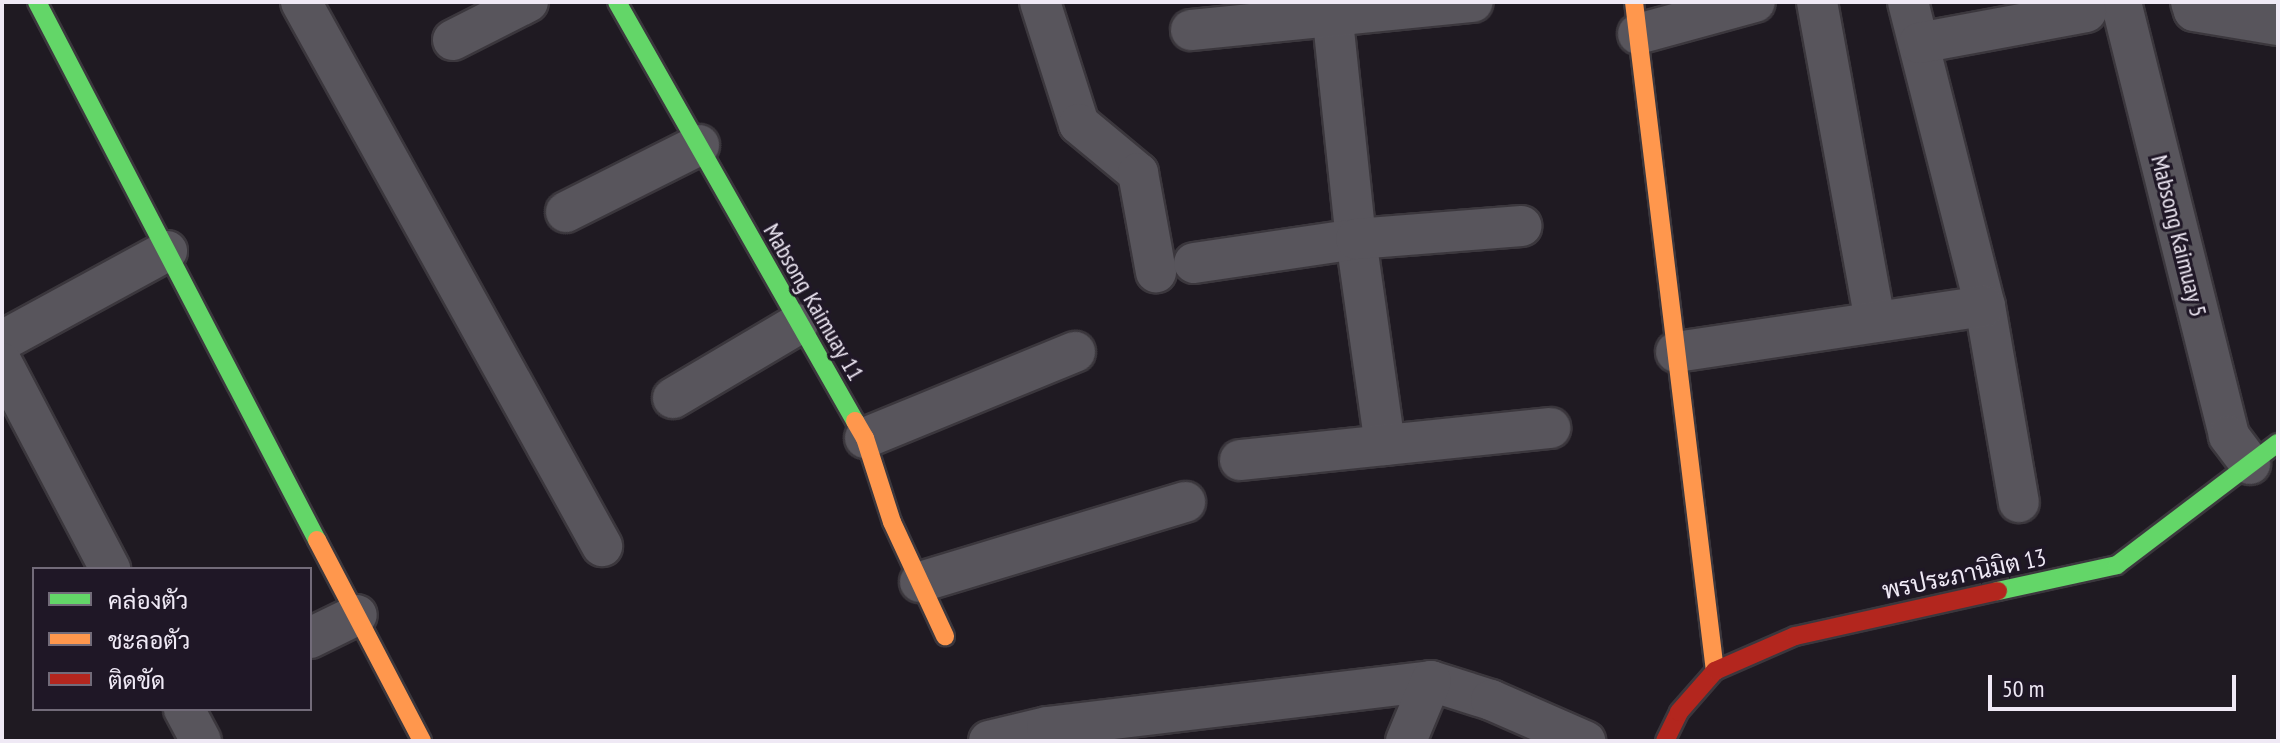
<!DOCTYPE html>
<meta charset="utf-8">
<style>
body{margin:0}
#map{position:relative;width:2280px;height:743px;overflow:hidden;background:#1f1a22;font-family:"PT Sans Narrow",Sarabun,sans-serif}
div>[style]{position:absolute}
.roads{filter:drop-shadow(2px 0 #3b373d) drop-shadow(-2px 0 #3b373d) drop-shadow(0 2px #3b373d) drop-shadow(0 -2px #3b373d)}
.street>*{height:40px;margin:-20px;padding:0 20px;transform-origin:20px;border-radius:20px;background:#58555c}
.fast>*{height:18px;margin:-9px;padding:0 9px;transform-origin:9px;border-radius:9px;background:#63d668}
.slow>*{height:18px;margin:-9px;padding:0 9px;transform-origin:9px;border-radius:9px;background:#ff974d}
.jam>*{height:18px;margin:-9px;padding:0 9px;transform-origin:9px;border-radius:9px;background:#b3261e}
span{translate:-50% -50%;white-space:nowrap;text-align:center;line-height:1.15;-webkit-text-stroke:6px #1f1726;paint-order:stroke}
.street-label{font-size:24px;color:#efe9f5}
.frame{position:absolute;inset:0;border:4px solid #efe9f5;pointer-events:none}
.legend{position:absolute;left:32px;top:567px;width:280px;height:144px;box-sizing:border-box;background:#1f1726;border:2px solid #726b79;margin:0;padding:10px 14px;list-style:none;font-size:24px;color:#efe9f5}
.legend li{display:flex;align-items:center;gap:16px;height:40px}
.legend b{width:40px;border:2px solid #726b79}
.scale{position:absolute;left:1988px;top:675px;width:248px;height:36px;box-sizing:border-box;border:4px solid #efe9f5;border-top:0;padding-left:10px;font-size:24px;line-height:28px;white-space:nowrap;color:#efe9f5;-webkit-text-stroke:6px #1f1726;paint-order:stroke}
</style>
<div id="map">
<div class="roads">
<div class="street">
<div style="left:301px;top:2px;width:622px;rotate:61.04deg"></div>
<div style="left:1040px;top:2px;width:128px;rotate:72.3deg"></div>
<div style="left:1079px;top:124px;width:77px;rotate:39.7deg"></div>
<div style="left:1138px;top:173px;width:101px;rotate:79.7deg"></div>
<div style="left:1331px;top:2px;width:238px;rotate:84deg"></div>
<div style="left:1356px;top:239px;width:208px;rotate:82deg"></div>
<div style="left:1817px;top:2px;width:325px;rotate:79.7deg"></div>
<div style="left:1908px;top:2px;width:314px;rotate:75.8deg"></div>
<div style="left:1985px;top:306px;width:199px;rotate:80.2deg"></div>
<div style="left:2121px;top:2px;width:447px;rotate:76deg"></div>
<div style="left:2229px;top:436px;width:35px;rotate:53deg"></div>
<div style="left:2191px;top:2px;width:9px;rotate:72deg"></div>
<div style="left:2194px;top:11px;width:85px;rotate:9.5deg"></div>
<div style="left:1191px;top:30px;width:283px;rotate:-5.7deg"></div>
<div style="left:1638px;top:34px;width:121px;rotate:-15.3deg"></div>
<div style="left:453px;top:40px;width:84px;rotate:-26.9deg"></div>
<div style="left:1919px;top:43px;width:170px;rotate:-10.5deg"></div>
<div style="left:566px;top:212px;width:149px;rotate:-26.7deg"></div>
<div style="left:1194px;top:263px;width:164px;rotate:-8.4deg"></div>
<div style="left:1356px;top:239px;width:166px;rotate:-4.5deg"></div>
<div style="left:2px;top:341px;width:188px;rotate:-28.6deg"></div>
<div style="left:1676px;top:352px;width:312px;rotate:-8.5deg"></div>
<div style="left:2px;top:363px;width:233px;rotate:62.3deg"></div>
<div style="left:673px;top:398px;width:145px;rotate:-30.6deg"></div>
<div style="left:865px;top:438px;width:227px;rotate:-22.3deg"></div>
<div style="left:1240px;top:460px;width:312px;rotate:-5.9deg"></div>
<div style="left:920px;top:582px;width:277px;rotate:-16.8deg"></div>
<div style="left:310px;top:638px;width:52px;rotate:-26.1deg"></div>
<div style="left:184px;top:709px;width:36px;rotate:62deg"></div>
<div style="left:989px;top:741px;width:60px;rotate:-13.6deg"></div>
<div style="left:1047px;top:727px;width:387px;rotate:-6.8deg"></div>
<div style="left:1431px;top:681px;width:63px;rotate:17.6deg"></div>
<div style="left:1491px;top:700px;width:103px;rotate:23.6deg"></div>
<div style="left:1406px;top:741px;width:65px;rotate:-67.4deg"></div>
</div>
<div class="fast">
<div style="left:37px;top:2px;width:607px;rotate:62.51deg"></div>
<div style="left:617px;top:2px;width:482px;rotate:60.4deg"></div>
<div style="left:1998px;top:591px;width:122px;rotate:-12.3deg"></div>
<div style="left:2117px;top:565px;width:202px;rotate:-37.2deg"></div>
</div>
<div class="slow">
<div style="left:1634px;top:2px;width:674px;rotate:83.1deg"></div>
<div style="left:855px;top:421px;width:20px;rotate:60deg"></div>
<div style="left:865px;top:438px;width:88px;rotate:72.2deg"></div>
<div style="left:892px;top:522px;width:126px;rotate:65.1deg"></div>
<div style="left:317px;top:540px;width:227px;rotate:62.4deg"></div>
</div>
<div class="jam">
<div style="left:1665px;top:741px;width:32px;rotate:-64deg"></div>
<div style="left:1679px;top:712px;width:55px;rotate:-48.7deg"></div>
<div style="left:1715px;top:671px;width:87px;rotate:-23.6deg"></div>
<div style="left:1795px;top:636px;width:208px;rotate:-12.5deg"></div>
</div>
</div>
<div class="street-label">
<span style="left:2179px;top:236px;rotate:76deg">Mabsong Kaimuay 5</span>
<span style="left:814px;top:302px;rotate:60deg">Mabsong Kaimuay 11</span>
<span style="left:1964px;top:574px;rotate:-12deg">พรประภานิมิต 13</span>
</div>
<div class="frame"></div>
<ul class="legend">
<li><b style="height:10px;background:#63d668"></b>คล่องตัว</li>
<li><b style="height:10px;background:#ff974d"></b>ชะลอตัว</li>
<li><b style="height:10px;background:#b3261e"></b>ติดขัด</li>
</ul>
<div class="scale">50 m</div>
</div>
